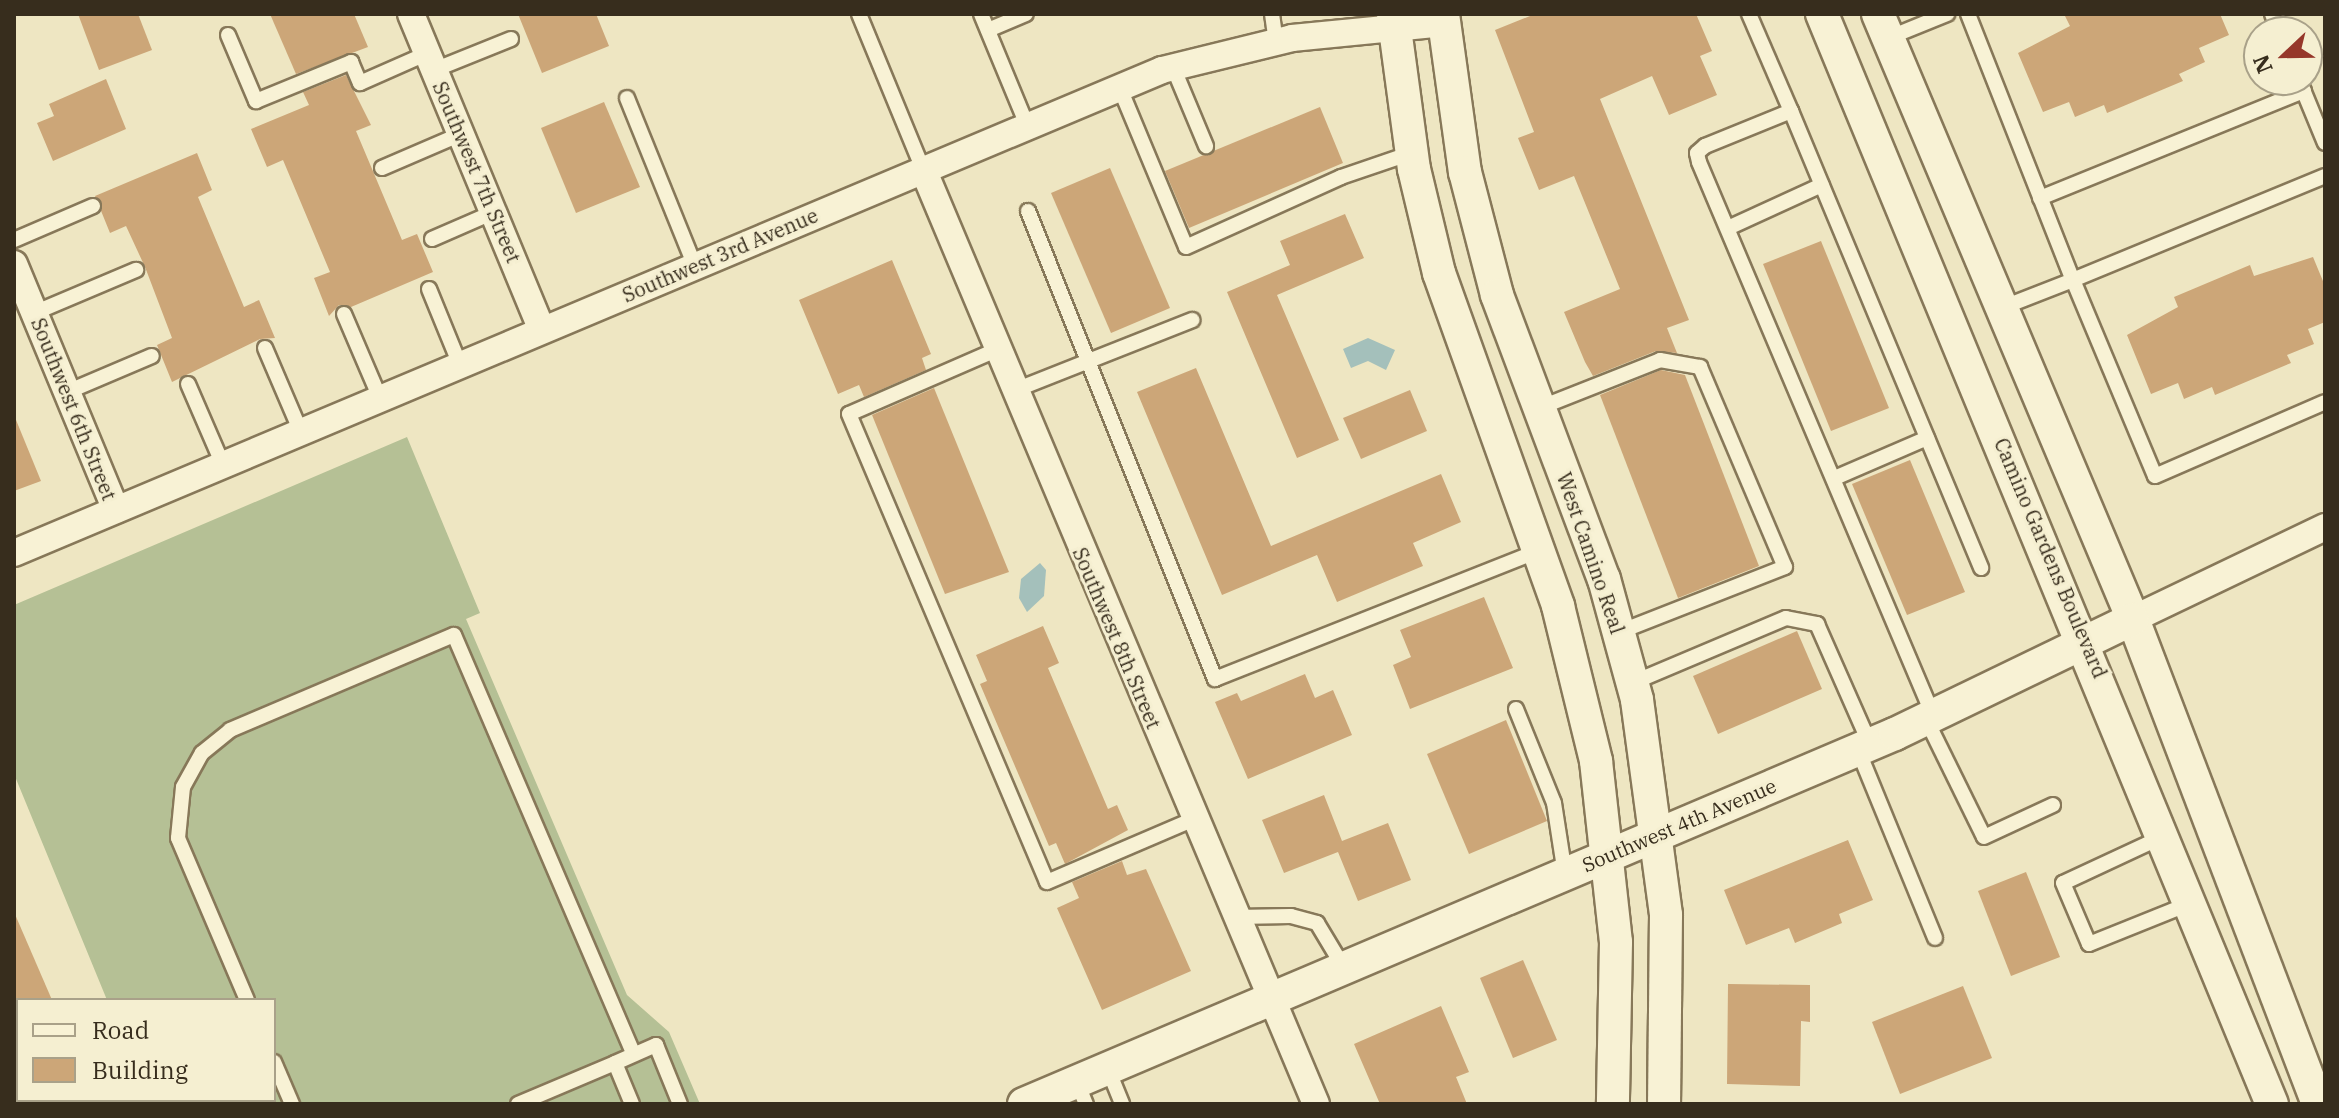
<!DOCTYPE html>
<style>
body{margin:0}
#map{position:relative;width:2339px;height:1118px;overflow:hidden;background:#eee6c2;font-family:"IBM Plex Serif",serif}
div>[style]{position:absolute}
.cemetery>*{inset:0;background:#b5c095}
.water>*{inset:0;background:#a4c0bb}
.building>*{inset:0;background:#cca678}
.roads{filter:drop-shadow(2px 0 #877859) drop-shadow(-2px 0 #877859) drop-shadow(0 2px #877859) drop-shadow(0 -2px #877859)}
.service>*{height:14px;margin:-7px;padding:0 7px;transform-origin:7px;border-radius:7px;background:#f8f2d5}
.minor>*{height:26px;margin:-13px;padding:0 13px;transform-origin:13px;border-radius:13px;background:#f8f2d5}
.tertiary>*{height:32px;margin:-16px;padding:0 16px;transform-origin:16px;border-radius:16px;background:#f8f2d5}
span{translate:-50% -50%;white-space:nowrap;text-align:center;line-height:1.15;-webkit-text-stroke:6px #f5efd1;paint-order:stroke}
.street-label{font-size:20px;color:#372d1d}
.frame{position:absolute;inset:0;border:16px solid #372d1d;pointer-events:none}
.legend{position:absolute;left:16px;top:998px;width:260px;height:104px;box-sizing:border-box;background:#f5efd1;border:2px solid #a9a189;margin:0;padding:10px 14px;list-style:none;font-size:24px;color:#372d1d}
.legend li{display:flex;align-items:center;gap:16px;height:40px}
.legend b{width:40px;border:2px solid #a9a189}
.north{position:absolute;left:2243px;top:16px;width:80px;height:80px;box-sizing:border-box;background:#f5efd1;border:2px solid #a9a189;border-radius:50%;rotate:248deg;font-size:22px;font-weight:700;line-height:32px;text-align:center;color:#372d1d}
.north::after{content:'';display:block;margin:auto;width:28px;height:36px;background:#96372a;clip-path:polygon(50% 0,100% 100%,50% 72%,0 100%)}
</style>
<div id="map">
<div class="cemetery">
<div style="clip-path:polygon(407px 437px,480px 613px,466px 619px,627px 995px,669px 1032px,700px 1104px,150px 1104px,274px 1100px,274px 1000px,107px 1000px,14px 774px,14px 605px)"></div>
</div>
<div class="water">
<div style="clip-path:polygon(1368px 338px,1395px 350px,1386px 370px,1368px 361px,1351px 368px,1343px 349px)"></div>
<div style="clip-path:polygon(1040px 563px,1046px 570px,1044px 596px,1027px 612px,1019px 598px,1021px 579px)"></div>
</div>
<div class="building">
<div style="clip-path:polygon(78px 14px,138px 14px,152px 50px,99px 70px)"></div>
<div style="clip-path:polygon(270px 14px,354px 14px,368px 47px,296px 74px)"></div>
<div style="clip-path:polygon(518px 14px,596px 14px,609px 46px,542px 73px)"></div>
<div style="clip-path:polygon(1535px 14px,1696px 14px,1712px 51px,1700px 56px,1717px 95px,1669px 115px,1652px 76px,1600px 99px,1689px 320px,1667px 328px,1677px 353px,1656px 351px,1593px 376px,1585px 362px,1564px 312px,1620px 289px,1574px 176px,1539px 190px,1518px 138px,1534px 132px,1495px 30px)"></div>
<div style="clip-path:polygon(2064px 14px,2220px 14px,2229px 35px,2199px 48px,2205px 62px,2179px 74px,2183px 81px,2107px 113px,2104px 105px,2075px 117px,2069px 102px,2043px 112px,2018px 53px,2070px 26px)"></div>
<div style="clip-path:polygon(346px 75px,371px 125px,356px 131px,402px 240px,417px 234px,433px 272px,351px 307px,339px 305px,329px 316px,314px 278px,330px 272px,283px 160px,267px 167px,251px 129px,309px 105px,303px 92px)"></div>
<div style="clip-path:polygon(106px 79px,126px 129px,53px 161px,37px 123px,54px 116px,49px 104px)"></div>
<div style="clip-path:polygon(604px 102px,640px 187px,576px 213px,541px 128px)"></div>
<div style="clip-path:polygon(1320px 107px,1343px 163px,1189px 228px,1165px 171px)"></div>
<div style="clip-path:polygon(197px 153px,212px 190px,198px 197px,244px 307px,259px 300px,275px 338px,260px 339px,172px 382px,157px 345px,172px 338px,145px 267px,126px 226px,110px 233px,95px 196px)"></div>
<div style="clip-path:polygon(1110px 168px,1170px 308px,1111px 333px,1051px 193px)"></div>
<div style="clip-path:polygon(1345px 214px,1364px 258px,1277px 295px,1339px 440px,1297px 458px,1227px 292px,1290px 265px,1280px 241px)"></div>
<div style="clip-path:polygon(1821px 241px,1889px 408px,1831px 431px,1763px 264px)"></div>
<div style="clip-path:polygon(2313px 257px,2325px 286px,2325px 322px,2308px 329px,2314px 344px,2287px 355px,2291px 363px,2215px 395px,2212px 387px,2184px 399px,2178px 383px,2151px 394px,2127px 335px,2178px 307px,2174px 297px,2250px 265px,2254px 276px)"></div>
<div style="clip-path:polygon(892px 260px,931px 354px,922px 358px,926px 370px,864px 397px,859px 385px,838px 394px,799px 300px)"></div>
<div style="clip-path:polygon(1196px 368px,1271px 546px,1441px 474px,1461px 522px,1413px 543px,1423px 566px,1337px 602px,1317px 555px,1222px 595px,1137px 392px)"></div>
<div style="clip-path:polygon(1661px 370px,1685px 375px,1759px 566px,1678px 598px,1600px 395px)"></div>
<div style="clip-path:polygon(934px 388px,1009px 572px,945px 594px,872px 415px)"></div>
<div style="clip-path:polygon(1410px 390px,1427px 431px,1361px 459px,1343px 418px)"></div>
<div style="clip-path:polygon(14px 415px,41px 481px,14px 491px)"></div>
<div style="clip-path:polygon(1910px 460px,1965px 592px,1907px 615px,1852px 484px)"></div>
<div style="clip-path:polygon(1484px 597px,1513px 668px,1410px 709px,1393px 665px,1411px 657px,1400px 630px)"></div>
<div style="clip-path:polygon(1043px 626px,1059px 663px,1048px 668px,1108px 809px,1117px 805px,1128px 830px,1065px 864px,1056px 843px,1049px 846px,980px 684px,987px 681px,976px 655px)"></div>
<div style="clip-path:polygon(1797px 631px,1822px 689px,1718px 734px,1693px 676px)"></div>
<div style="clip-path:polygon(1305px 674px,1315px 698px,1333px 690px,1352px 735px,1248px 779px,1215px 702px,1237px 693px,1241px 701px)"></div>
<div style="clip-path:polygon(1506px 720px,1547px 821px,1469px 854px,1427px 754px)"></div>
<div style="clip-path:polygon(1324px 795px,1342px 841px,1388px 823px,1411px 880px,1358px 901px,1338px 852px,1284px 873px,1262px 820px)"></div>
<div style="clip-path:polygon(1848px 840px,1873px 900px,1839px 914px,1842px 923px,1795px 943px,1789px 928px,1746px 945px,1724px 890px)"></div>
<div style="clip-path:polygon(1122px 861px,1127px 875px,1146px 869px,1191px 971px,1102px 1010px,1057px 908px,1079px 898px,1072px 882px)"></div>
<div style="clip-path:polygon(2026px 872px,2060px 957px,2011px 976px,1978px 891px)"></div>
<div style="clip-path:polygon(14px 912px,52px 1000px,14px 1000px)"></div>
<div style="clip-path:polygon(1523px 960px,1557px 1040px,1513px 1058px,1480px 978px)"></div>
<div style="clip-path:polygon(1728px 984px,1810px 985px,1810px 1022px,1801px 1021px,1800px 1086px,1727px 1084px)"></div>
<div style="clip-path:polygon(1963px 986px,1992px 1058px,1900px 1094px,1872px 1022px)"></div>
<div style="clip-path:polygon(1441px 1006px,1469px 1072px,1456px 1077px,1467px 1104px,1380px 1104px,1354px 1044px)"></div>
</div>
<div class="roads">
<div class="service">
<div style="left:859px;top:14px;width:168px;rotate:67.6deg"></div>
<div style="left:981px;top:14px;width:120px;rotate:67.5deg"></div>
<div style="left:1272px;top:14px;width:27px;rotate:82deg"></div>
<div style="left:1749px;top:14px;width:106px;rotate:66.6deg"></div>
<div style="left:1968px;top:14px;width:286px;rotate:68.5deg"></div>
<div style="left:2073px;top:280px;width:77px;rotate:158.7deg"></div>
<div style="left:2272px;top:14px;width:19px;rotate:69deg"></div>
<div style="left:988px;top:30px;width:41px;rotate:-22.8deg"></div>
<div style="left:228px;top:35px;width:72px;rotate:67deg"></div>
<div style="left:256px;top:101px;width:103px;rotate:-22.3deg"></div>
<div style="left:351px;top:62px;width:23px;rotate:67deg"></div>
<div style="left:360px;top:83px;width:74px;rotate:-23.8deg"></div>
<div style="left:1888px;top:38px;width:64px;rotate:-22.1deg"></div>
<div style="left:1173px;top:67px;width:86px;rotate:67.3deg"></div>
<div style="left:434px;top:70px;width:83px;rotate:-21.9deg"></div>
<div style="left:2299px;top:80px;width:68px;rotate:67.6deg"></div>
<div style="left:1119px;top:86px;width:174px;rotate:67.4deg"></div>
<div style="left:1186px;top:247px;width:170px;rotate:-24.3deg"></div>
<div style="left:1341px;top:177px;width:74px;rotate:-18.9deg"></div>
<div style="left:627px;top:98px;width:181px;rotate:68deg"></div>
<div style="left:382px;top:168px;width:86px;rotate:-23.3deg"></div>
<div style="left:2325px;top:176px;width:273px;rotate:157.6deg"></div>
<div style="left:2073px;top:280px;width:212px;rotate:67.3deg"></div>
<div style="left:2155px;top:476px;width:185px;rotate:-23.5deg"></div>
<div style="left:2040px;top:198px;width:285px;rotate:-22.1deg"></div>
<div style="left:1028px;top:211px;width:504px;rotate:68.22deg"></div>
<div style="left:1215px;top:679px;width:348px;rotate:-21.6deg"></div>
<div style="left:1728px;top:228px;width:103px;rotate:-24.6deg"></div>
<div style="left:432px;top:239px;width:68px;rotate:-23.5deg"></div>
<div style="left:14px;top:240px;width:86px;rotate:-23.3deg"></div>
<div style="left:429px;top:289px;width:82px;rotate:67.8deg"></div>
<div style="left:34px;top:313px;width:111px;rotate:-22.9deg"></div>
<div style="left:344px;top:314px;width:91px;rotate:66.8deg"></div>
<div style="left:265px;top:348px;width:91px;rotate:66.8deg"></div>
<div style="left:996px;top:350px;width:160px;rotate:156.5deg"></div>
<div style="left:849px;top:414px;width:508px;rotate:67.07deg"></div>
<div style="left:1047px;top:882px;width:160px;rotate:-23.2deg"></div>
<div style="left:188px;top:384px;width:88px;rotate:66.6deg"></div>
<div style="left:1013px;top:391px;width:193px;rotate:-21.6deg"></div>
<div style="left:67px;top:392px;width:92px;rotate:-23deg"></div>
<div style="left:1539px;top:408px;width:130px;rotate:-21.6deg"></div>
<div style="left:1660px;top:360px;width:41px;rotate:9.9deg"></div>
<div style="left:1700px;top:367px;width:217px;rotate:67deg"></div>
<div style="left:1785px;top:567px;width:178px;rotate:158.6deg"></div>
<div style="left:1837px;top:477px;width:98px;rotate:-23.4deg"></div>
<div style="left:1632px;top:683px;width:167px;rotate:-22.9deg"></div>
<div style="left:1786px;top:618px;width:32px;rotate:11deg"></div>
<div style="left:1817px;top:624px;width:131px;rotate:66.2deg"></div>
<div style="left:1516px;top:709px;width:101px;rotate:68deg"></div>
<div style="left:1554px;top:803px;width:72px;rotate:81.2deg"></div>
<div style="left:1933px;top:715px;width:600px;rotate:-112.94deg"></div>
<div style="left:1699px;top:162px;width:9px;rotate:-103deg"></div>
<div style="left:1697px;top:153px;width:11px;rotate:-41deg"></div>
<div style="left:1705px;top:146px;width:93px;rotate:-22.1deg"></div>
<div style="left:1791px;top:111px;width:495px;rotate:67.4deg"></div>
<div style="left:1926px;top:719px;width:131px;rotate:63.8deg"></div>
<div style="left:1984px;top:837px;width:76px;rotate:-24.9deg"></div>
<div style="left:1858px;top:750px;width:203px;rotate:67.7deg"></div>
<div style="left:2164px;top:836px;width:111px;rotate:155deg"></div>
<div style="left:2063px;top:883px;width:66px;rotate:66.9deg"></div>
<div style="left:2089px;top:944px;width:110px;rotate:-21.9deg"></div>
<div style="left:1236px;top:917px;width:55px;rotate:-1deg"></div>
<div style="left:1291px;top:916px;width:27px;rotate:15deg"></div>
<div style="left:1317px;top:923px;width:52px;rotate:59deg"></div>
<div style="left:247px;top:1000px;width:176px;rotate:-113.1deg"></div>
<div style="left:178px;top:838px;width:51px;rotate:-84.4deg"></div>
<div style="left:183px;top:787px;width:39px;rotate:-61deg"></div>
<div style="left:202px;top:753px;width:36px;rotate:-39deg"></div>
<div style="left:230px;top:730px;width:243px;rotate:-23deg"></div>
<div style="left:454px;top:635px;width:456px;rotate:66.8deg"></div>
<div style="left:274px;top:1062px;width:46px;rotate:66.8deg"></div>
<div style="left:1108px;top:1069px;width:38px;rotate:68deg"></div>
<div style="left:1077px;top:1082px;width:24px;rotate:68deg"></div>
<div style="left:518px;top:1104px;width:105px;rotate:-22.9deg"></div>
<div style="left:632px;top:1104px;width:44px;rotate:-112.5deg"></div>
<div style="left:615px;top:1063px;width:45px;rotate:-23.7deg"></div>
<div style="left:656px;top:1045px;width:64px;rotate:67.9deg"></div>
</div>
<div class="minor">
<div style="left:411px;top:14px;width:342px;rotate:67.5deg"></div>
<div style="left:923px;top:169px;width:1014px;rotate:67.2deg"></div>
<div style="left:14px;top:264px;width:266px;rotate:67.5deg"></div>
<div style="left:14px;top:553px;width:1245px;rotate:-22.82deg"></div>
<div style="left:1162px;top:70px;width:134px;rotate:-13.8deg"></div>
<div style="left:1292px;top:38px;width:153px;rotate:-5.6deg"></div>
<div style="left:2133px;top:619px;width:213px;rotate:-25.6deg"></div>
</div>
<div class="tertiary">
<div style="left:1393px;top:14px;width:156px;rotate:82.3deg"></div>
<div style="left:1414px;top:169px;width:107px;rotate:76.5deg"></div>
<div style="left:1439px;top:273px;width:354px;rotate:70.3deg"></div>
<div style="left:1558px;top:606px;width:160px;rotate:76.2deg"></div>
<div style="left:1596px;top:761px;width:182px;rotate:83.7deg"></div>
<div style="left:1616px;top:942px;width:162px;rotate:91.1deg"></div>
<div style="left:1443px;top:14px;width:160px;rotate:82.1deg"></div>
<div style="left:1465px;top:172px;width:127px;rotate:75.4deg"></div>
<div style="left:1497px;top:295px;width:303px;rotate:69.4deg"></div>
<div style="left:1604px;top:579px;width:125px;rotate:74.7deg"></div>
<div style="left:1637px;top:700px;width:217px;rotate:82.3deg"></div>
<div style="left:1666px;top:915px;width:189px;rotate:90.6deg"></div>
<div style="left:1822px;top:14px;width:1179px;rotate:67.57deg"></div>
<div style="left:1878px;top:14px;width:657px;rotate:67.15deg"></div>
<div style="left:2133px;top:619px;width:519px;rotate:69.12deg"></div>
<div style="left:1024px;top:1104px;width:946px;rotate:-23.02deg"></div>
<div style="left:1895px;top:734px;width:264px;rotate:-25.8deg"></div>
</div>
</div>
<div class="street-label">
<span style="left:477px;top:172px;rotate:67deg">Southwest 7th Street</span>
<span style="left:720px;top:255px;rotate:-23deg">Southwest 3rd Avenue</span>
<span style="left:74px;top:409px;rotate:68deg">Southwest 6th Street</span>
<span style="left:1591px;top:553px;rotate:71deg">West Camino Real</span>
<span style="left:2051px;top:558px;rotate:67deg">Camino Gardens Boulevard</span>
<span style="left:1117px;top:638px;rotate:67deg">Southwest 8th Street</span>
<span style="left:1679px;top:825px;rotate:-23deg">Southwest 4th Avenue</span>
</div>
<div class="frame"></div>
<ul class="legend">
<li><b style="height:10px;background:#f8f2d5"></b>Road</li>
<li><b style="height:22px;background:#cca678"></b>Building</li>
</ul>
<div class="north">N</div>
</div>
